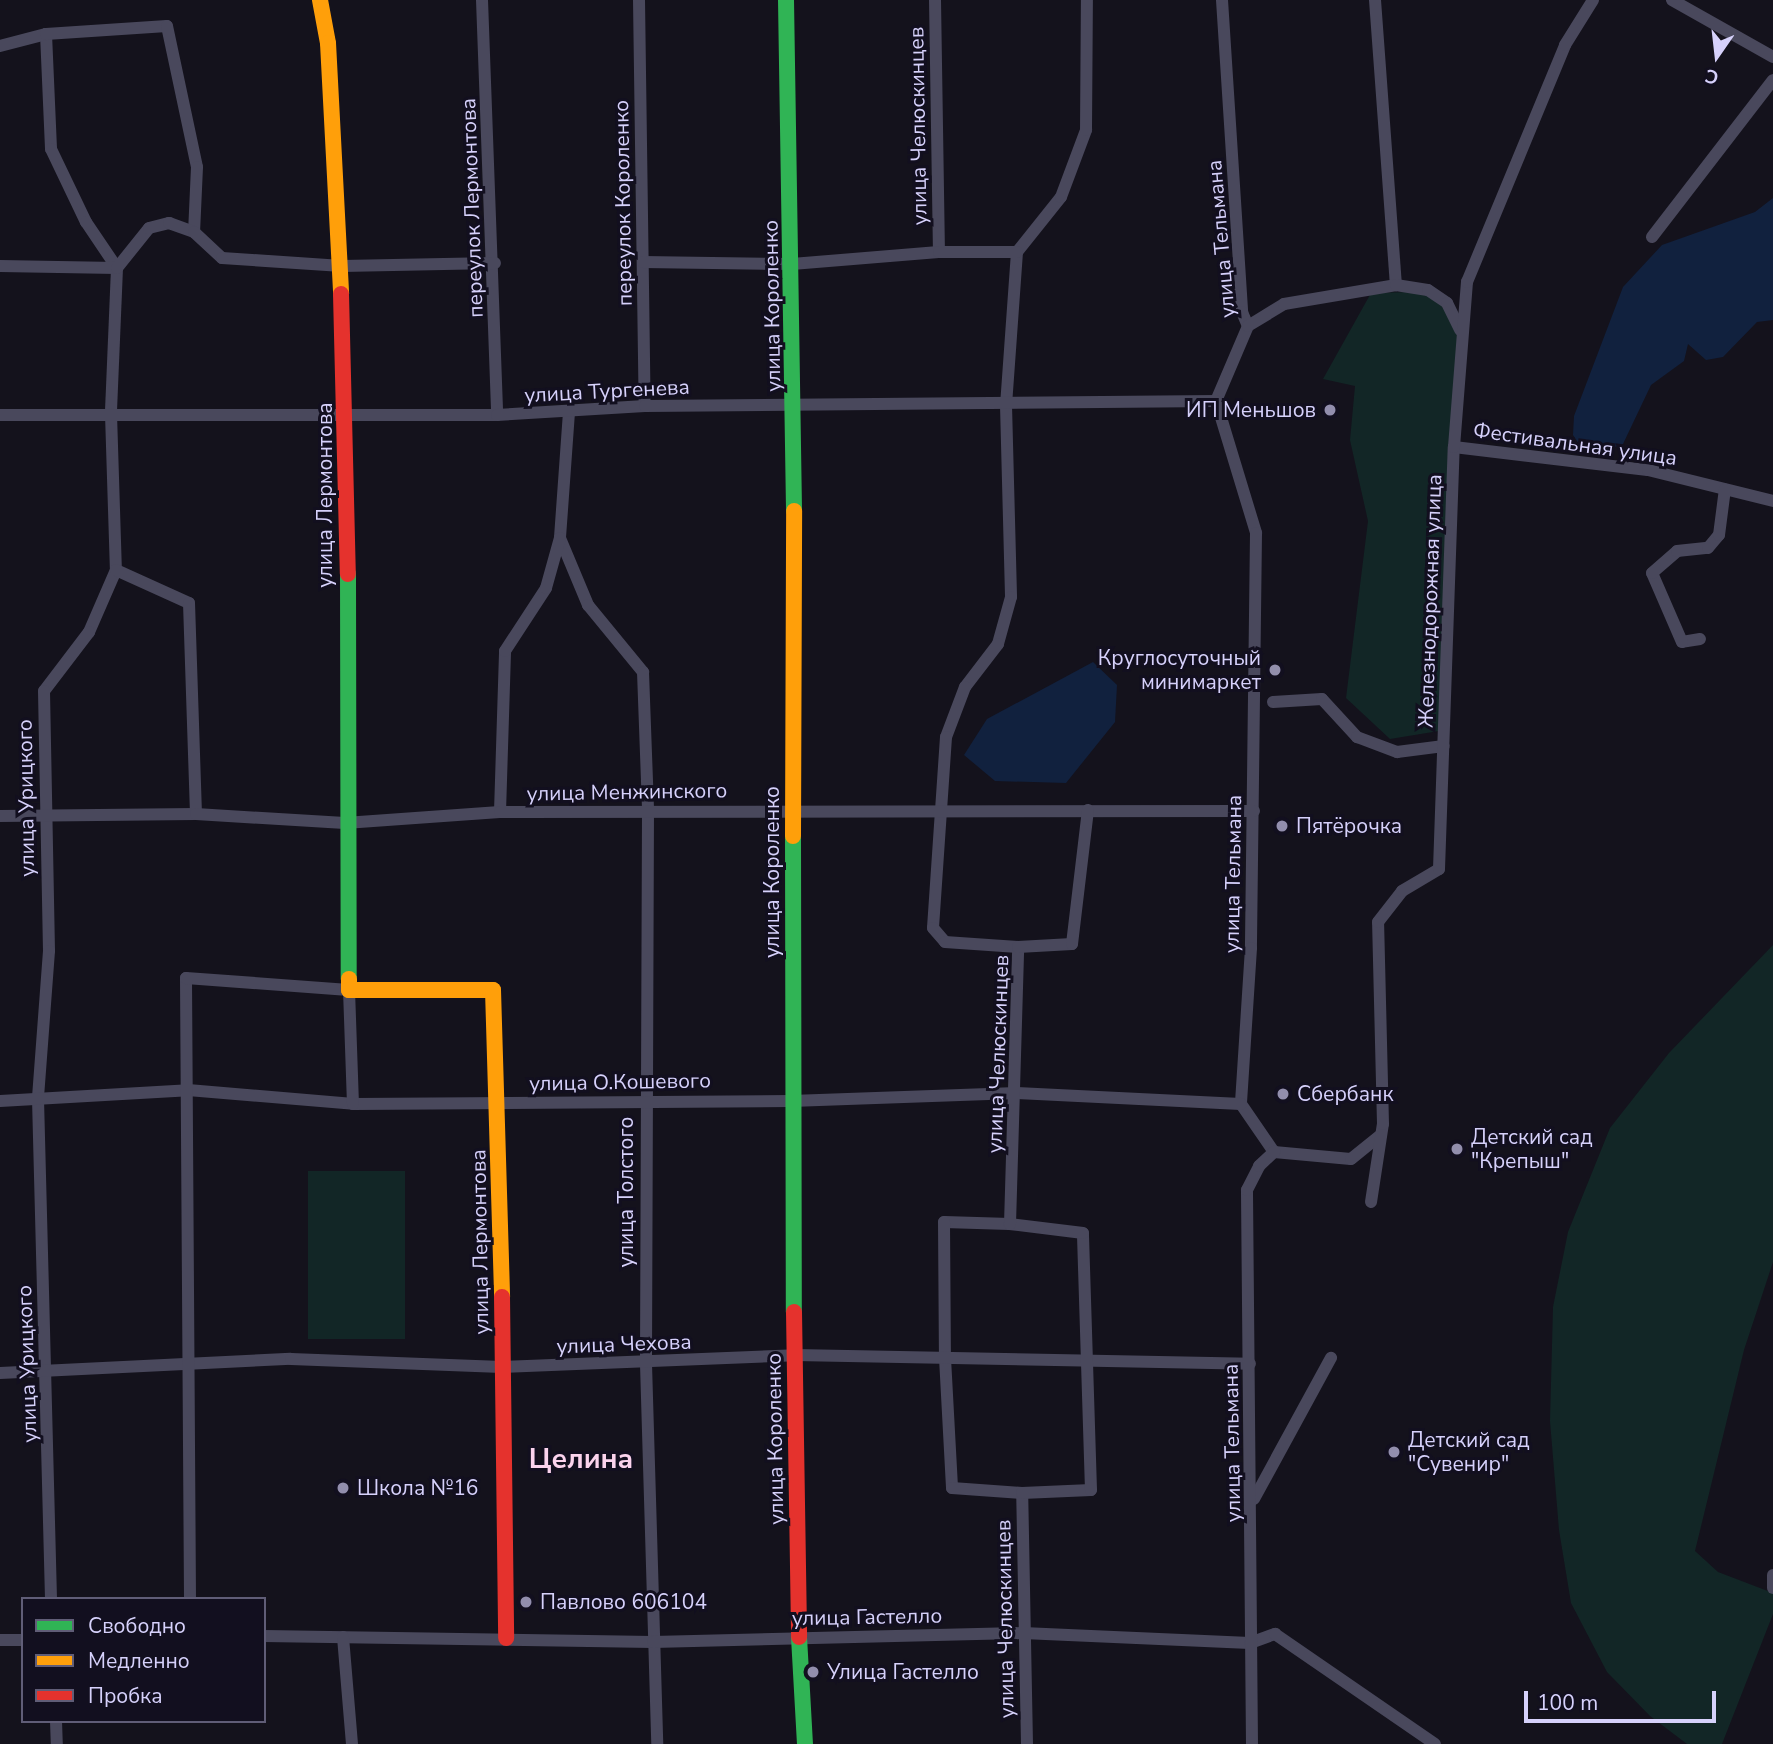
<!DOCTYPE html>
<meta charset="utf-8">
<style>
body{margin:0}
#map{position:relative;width:1773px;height:1744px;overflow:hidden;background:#14121c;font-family:"Nunito Sans",sans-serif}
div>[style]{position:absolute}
.green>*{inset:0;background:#122626}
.water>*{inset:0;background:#11213e}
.street>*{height:12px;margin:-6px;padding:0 6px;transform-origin:6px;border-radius:6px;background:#49485c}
.fast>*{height:16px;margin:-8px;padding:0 8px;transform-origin:8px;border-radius:8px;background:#30b455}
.slow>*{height:16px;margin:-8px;padding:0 8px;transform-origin:8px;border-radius:8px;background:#ff9f0a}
.jam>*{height:16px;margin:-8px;padding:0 8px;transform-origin:8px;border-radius:8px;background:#e5322d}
.dots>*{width:19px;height:19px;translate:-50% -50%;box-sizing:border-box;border:4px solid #120f1f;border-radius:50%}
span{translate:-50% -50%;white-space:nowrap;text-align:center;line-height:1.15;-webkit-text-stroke:6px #120f1f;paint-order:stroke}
.street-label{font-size:21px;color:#d6d1fb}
.poi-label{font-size:21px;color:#d6d1fb}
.right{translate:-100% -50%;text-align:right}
.left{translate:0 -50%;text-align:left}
.district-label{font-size:28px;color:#fbd3ed;font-weight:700}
.legend{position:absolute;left:21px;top:1597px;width:245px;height:126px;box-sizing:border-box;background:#120f1f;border:2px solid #605d77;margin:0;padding:9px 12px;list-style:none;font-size:21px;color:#d6d1fb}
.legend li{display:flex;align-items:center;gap:14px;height:35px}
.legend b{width:35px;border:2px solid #605d77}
.north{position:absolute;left:1682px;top:21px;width:70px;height:70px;-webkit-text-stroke:5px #120f1f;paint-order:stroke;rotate:194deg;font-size:19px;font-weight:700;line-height:28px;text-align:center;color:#d6d1fb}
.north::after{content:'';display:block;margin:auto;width:24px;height:32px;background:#d6d1fb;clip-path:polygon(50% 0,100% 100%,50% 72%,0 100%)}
.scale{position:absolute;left:1524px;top:1691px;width:192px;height:32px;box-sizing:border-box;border:4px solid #d6d1fb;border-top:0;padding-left:9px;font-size:21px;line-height:24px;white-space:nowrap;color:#d6d1fb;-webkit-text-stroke:5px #120f1f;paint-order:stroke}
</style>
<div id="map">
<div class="green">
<div style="clip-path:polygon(1410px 292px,1434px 296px,1460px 330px,1445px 730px,1390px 739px,1346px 698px,1368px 521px,1350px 440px,1355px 386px,1323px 379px,1371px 293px)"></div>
<div style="clip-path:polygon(1773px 945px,1773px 1262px,1744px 1350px,1695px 1551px,1718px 1572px,1773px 1593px,1773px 1614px,1722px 1744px,1687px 1744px,1650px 1716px,1607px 1672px,1571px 1603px,1559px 1530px,1550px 1421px,1553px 1307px,1568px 1232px,1610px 1128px,1669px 1053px)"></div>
<div style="clip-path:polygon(308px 1171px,405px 1171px,405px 1339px,308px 1339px)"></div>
</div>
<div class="water">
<div style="clip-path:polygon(1773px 198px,1773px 320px,1757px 322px,1723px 357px,1706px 360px,1688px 344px,1684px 361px,1651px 385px,1623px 444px,1598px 453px,1581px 447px,1573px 435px,1574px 416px,1623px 287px,1662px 245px,1755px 212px)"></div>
<div style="clip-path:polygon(1093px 662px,1117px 685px,1115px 722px,1066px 783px,995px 781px,964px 755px,987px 719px)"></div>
</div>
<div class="street">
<div style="left:482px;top:0;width:415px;rotate:87.9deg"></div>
<div style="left:639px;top:0;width:406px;rotate:89.2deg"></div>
<div style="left:935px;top:0;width:252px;rotate:89.1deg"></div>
<div style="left:1222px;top:0;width:313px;rotate:86.3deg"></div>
<div style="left:1242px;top:312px;width:15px;rotate:67deg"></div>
<div style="left:1248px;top:326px;width:82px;rotate:113.1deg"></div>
<div style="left:1216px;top:401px;width:138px;rotate:73.1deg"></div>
<div style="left:1256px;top:533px;width:415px;rotate:90.7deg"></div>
<div style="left:1251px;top:948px;width:156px;rotate:93.7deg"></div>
<div style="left:1241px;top:1104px;width:58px;rotate:55.5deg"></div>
<div style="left:1375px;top:0;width:286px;rotate:85.8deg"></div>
<div style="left:1672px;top:0;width:116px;rotate:29.4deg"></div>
<div style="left:46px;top:34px;width:115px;rotate:87.5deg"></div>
<div style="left:51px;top:149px;width:81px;rotate:64.4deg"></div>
<div style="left:86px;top:222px;width:55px;rotate:56deg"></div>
<div style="left:117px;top:268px;width:146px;rotate:92.4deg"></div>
<div style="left:111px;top:414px;width:156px;rotate:88.2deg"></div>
<div style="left:116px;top:570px;width:68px;rotate:113.5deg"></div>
<div style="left:89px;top:632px;width:74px;rotate:127.3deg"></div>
<div style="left:44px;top:691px;width:260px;rotate:88.9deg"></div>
<div style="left:49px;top:951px;width:148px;rotate:94.3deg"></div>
<div style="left:38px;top:1099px;width:500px;rotate:88.51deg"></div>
<div style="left:0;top:46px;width:48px;rotate:-14.6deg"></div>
<div style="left:46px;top:34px;width:121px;rotate:-3.8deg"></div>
<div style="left:167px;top:26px;width:144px;rotate:78deg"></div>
<div style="left:197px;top:167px;width:65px;rotate:92.6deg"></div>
<div style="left:1652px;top:237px;width:198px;rotate:-52.4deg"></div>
<div style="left:1017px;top:252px;width:153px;rotate:94.1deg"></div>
<div style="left:1006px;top:405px;width:192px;rotate:88.5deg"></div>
<div style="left:1011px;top:597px;width:49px;rotate:105.5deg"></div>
<div style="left:998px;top:644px;width:54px;rotate:127.5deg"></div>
<div style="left:965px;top:687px;width:53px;rotate:110.8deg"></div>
<div style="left:946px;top:737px;width:191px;rotate:93.9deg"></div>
<div style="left:933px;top:928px;width:18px;rotate:49deg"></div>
<div style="left:945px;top:942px;width:73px;rotate:3.9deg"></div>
<div style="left:1017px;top:252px;width:70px;rotate:-51.3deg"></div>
<div style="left:1061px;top:197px;width:72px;rotate:-69.5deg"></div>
<div style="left:1086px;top:130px;width:130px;rotate:-89.6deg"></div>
<div style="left:643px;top:262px;width:149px;rotate:0.8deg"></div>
<div style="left:792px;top:264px;width:147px;rotate:-4.7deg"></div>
<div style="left:939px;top:252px;width:78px"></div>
<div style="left:0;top:266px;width:117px;rotate:1deg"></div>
<div style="left:117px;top:268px;width:51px;rotate:-51.3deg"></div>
<div style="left:149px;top:228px;width:21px;rotate:-14deg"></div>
<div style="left:169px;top:223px;width:27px;rotate:20deg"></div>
<div style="left:194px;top:232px;width:38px;rotate:43deg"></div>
<div style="left:222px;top:258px;width:120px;rotate:3.8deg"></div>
<div style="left:342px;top:266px;width:153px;rotate:-1.1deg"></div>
<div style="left:1248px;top:326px;width:42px;rotate:-31.4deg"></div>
<div style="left:1284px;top:304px;width:114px;rotate:-9.6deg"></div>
<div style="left:1396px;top:285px;width:32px;rotate:9deg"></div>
<div style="left:1428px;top:290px;width:23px;rotate:34deg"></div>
<div style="left:1447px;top:303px;width:30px;rotate:64deg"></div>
<div style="left:569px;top:412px;width:126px;rotate:94.1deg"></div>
<div style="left:560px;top:538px;width:73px;rotate:67.3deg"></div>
<div style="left:588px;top:605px;width:87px;rotate:50.6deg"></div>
<div style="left:643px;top:672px;width:139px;rotate:87.9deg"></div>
<div style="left:648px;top:811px;width:553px;rotate:90.21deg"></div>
<div style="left:646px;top:1364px;width:380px;rotate:88.3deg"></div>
<div style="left:0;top:415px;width:497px"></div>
<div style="left:497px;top:415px;width:148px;rotate:-3.5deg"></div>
<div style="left:645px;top:406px;width:571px;rotate:-0.5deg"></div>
<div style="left:1454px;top:447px;width:195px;rotate:6.8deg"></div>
<div style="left:1648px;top:470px;width:129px;rotate:13.9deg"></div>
<div style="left:116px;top:570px;width:80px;rotate:24.3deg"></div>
<div style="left:189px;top:603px;width:211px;rotate:88.1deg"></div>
<div style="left:1700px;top:639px;width:18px;rotate:171deg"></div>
<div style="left:1682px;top:642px;width:75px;rotate:-113.5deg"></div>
<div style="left:1652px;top:573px;width:33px;rotate:-41deg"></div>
<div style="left:1677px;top:551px;width:31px;rotate:-6deg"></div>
<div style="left:1708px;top:548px;width:17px;rotate:-50deg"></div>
<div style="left:1719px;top:535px;width:46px;rotate:-82.6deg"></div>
<div style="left:1273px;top:702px;width:49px;rotate:-3.5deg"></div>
<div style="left:1322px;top:699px;width:52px;rotate:47.4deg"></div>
<div style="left:1357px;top:737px;width:43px;rotate:20.6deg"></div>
<div style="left:1397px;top:752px;width:47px;rotate:-7.3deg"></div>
<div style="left:500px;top:812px;width:161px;rotate:-88.2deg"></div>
<div style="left:505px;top:651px;width:75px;rotate:-56.9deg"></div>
<div style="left:546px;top:588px;width:52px;rotate:-74.4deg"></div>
<div style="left:0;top:816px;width:196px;rotate:-0.6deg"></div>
<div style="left:196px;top:814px;width:149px;rotate:3.5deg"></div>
<div style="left:345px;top:823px;width:155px;rotate:-4.1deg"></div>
<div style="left:500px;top:812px;width:754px;rotate:-0.08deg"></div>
<div style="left:0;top:1101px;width:188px;rotate:-3.3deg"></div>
<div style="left:188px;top:1090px;width:166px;rotate:4.8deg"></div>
<div style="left:353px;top:1104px;width:438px;rotate:-0.4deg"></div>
<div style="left:791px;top:1101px;width:226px;rotate:-2deg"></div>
<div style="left:1017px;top:1093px;width:224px;rotate:2.8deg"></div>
<div style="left:1274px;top:1152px;width:77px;rotate:5.2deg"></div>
<div style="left:1351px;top:1159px;width:38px;rotate:-39deg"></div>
<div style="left:1371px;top:1202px;width:79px;rotate:-81.3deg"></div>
<div style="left:1383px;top:1124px;width:202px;rotate:-91.4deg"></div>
<div style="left:1378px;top:922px;width:39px;rotate:-52deg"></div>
<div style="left:1402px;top:891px;width:43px;rotate:-30.7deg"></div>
<div style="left:1439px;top:869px;width:422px;rotate:-88deg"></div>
<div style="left:1454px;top:447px;width:166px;rotate:-85.5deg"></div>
<div style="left:1467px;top:282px;width:256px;rotate:-67.5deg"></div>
<div style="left:1565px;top:45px;width:53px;rotate:-58.1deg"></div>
<div style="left:1010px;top:1224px;width:66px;rotate:-178.3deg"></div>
<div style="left:944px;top:1222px;width:136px;rotate:89.6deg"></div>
<div style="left:945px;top:1358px;width:130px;rotate:86.9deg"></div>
<div style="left:952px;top:1488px;width:70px;rotate:4.1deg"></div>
<div style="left:0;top:1373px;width:291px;rotate:-2.8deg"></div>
<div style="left:291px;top:1359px;width:211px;rotate:2.2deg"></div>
<div style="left:502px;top:1367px;width:293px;rotate:-2.3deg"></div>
<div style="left:795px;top:1355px;width:455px;rotate:1.1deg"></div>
<div style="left:1254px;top:1499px;width:161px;rotate:-61.4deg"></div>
<div style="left:1773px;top:1575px;width:13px;rotate:90deg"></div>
<div style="left:190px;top:1599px;width:621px;rotate:-90.37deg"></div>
<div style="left:186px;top:978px;width:163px;rotate:4.2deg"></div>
<div style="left:349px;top:990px;width:114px;rotate:88deg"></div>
<div style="left:264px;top:1636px;width:389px;rotate:0.9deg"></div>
<div style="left:653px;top:1642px;width:370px;rotate:-1.4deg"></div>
<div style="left:1023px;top:1633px;width:227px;rotate:2.5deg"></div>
<div style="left:1250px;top:1643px;width:27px;rotate:-20deg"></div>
<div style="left:1275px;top:1634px;width:194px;rotate:34.5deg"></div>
<div style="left:343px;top:1637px;width:107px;rotate:85.2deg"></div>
<div style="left:0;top:1640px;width:23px"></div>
<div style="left:56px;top:1721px;width:23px;rotate:88deg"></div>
<div style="left:1027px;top:1744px;width:251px;rotate:-91.1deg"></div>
<div style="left:1022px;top:1493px;width:69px;rotate:-2.5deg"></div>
<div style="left:1091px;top:1490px;width:257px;rotate:-91.8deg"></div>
<div style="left:1083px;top:1233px;width:74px;rotate:-173deg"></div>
<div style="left:1010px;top:1224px;width:277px;rotate:-88.3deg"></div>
<div style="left:1018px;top:947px;width:54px;rotate:-3.2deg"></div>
<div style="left:1072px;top:944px;width:135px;rotate:-83.2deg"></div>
<div style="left:1252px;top:1744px;width:554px;rotate:-90.52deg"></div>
<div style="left:1247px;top:1190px;width:27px;rotate:-63deg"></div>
<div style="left:1259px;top:1166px;width:21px;rotate:-43deg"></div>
</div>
<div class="fast">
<div style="left:786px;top:0;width:511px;rotate:89.1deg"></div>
<div style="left:348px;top:574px;width:405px;rotate:89.9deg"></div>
<div style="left:793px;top:836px;width:476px;rotate:89.9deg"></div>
<div style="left:799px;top:1637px;width:107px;rotate:86.8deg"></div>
</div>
<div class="slow">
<div style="left:320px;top:0;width:44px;rotate:79.5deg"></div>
<div style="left:328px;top:43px;width:251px;rotate:87deg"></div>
<div style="left:793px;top:836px;width:325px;rotate:-89.8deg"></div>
<div style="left:349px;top:979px;width:11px;rotate:90deg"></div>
<div style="left:349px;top:990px;width:144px"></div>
<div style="left:493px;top:990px;width:307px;rotate:88.3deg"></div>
</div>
<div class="jam">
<div style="left:341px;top:294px;width:280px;rotate:88.6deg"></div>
<div style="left:502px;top:1297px;width:341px;rotate:89.3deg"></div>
<div style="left:794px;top:1312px;width:325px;rotate:89.1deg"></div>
</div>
<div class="dots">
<div style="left:1330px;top:410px;background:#928ead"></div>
<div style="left:1275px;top:670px;background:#928ead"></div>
<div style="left:1282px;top:826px;background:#928ead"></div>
<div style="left:1283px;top:1094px;background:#928ead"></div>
<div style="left:1457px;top:1149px;background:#928ead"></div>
<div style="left:1394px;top:1452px;background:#928ead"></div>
<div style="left:343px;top:1488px;background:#928ead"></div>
<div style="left:526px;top:1602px;background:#928ead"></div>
<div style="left:813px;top:1672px;background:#928ead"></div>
</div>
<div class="street-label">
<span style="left:918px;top:126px;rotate:-91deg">улица Челюскинцев</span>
<span style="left:623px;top:203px;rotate:-91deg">переулок Короленко</span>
<span style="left:472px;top:208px;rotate:-92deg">переулок Лермонтова</span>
<span style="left:1221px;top:239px;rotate:-95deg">улица Тельмана</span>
<span style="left:772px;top:306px;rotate:-91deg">улица Короленко</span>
<span style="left:607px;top:391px;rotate:-3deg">улица Тургенева</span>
<span style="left:1575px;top:444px;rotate:8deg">Фестивальная улица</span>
<span style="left:325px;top:495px;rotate:-90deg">улица Лермонтова</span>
<span style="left:1430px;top:601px;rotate:-88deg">Железнодорожная улица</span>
<span style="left:627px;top:792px;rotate:-1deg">улица Менжинского</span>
<span style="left:26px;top:798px;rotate:-91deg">улица Урицкого</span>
<span style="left:772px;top:872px;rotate:-90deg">улица Короленко</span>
<span style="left:1233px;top:874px;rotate:-89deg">улица Тельмана</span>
<span style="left:998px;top:1054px;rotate:-88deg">улица Челюскинцев</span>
<span style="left:620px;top:1082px;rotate:-1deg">улица О.Кошевого</span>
<span style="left:626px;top:1192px;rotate:-90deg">улица Толстого</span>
<span style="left:480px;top:1242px;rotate:-91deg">улица Лермонтова</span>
<span style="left:624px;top:1344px;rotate:-2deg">улица Чехова</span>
<span style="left:27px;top:1364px;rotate:-92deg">улица Урицкого</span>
<span style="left:775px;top:1439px;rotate:-91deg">улица Короленко</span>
<span style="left:1232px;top:1443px;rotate:-91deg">улица Тельмана</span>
<span style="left:867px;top:1617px;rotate:-1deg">улица Гастелло</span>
<span style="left:1005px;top:1619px;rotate:-91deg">улица Челюскинцев</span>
</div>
<div class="poi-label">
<span class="right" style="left:1316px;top:410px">ИП Меньшов</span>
<span class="right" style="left:1261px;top:670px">Круглосуточный<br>минимаркет</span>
<span class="left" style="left:1296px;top:826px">Пятёрочка</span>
<span class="left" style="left:1297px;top:1094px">Сбербанк</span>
<span class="left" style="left:1471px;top:1149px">Детский сад<br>"Крепыш"</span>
<span class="left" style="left:1408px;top:1452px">Детский сад<br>"Сувенир"</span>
<span class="left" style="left:357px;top:1488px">Школа №16</span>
<span class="left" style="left:540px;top:1602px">Павлово 606104</span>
<span class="left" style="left:827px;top:1672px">Улица Гастелло</span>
</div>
<div class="district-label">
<span style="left:581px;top:1459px">Целина</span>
</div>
<ul class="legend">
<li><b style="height:9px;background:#30b455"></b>Свободно</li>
<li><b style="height:9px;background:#ff9f0a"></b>Медленно</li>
<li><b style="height:9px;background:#e5322d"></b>Пробка</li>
</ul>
<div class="north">С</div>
<div class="scale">100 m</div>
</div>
